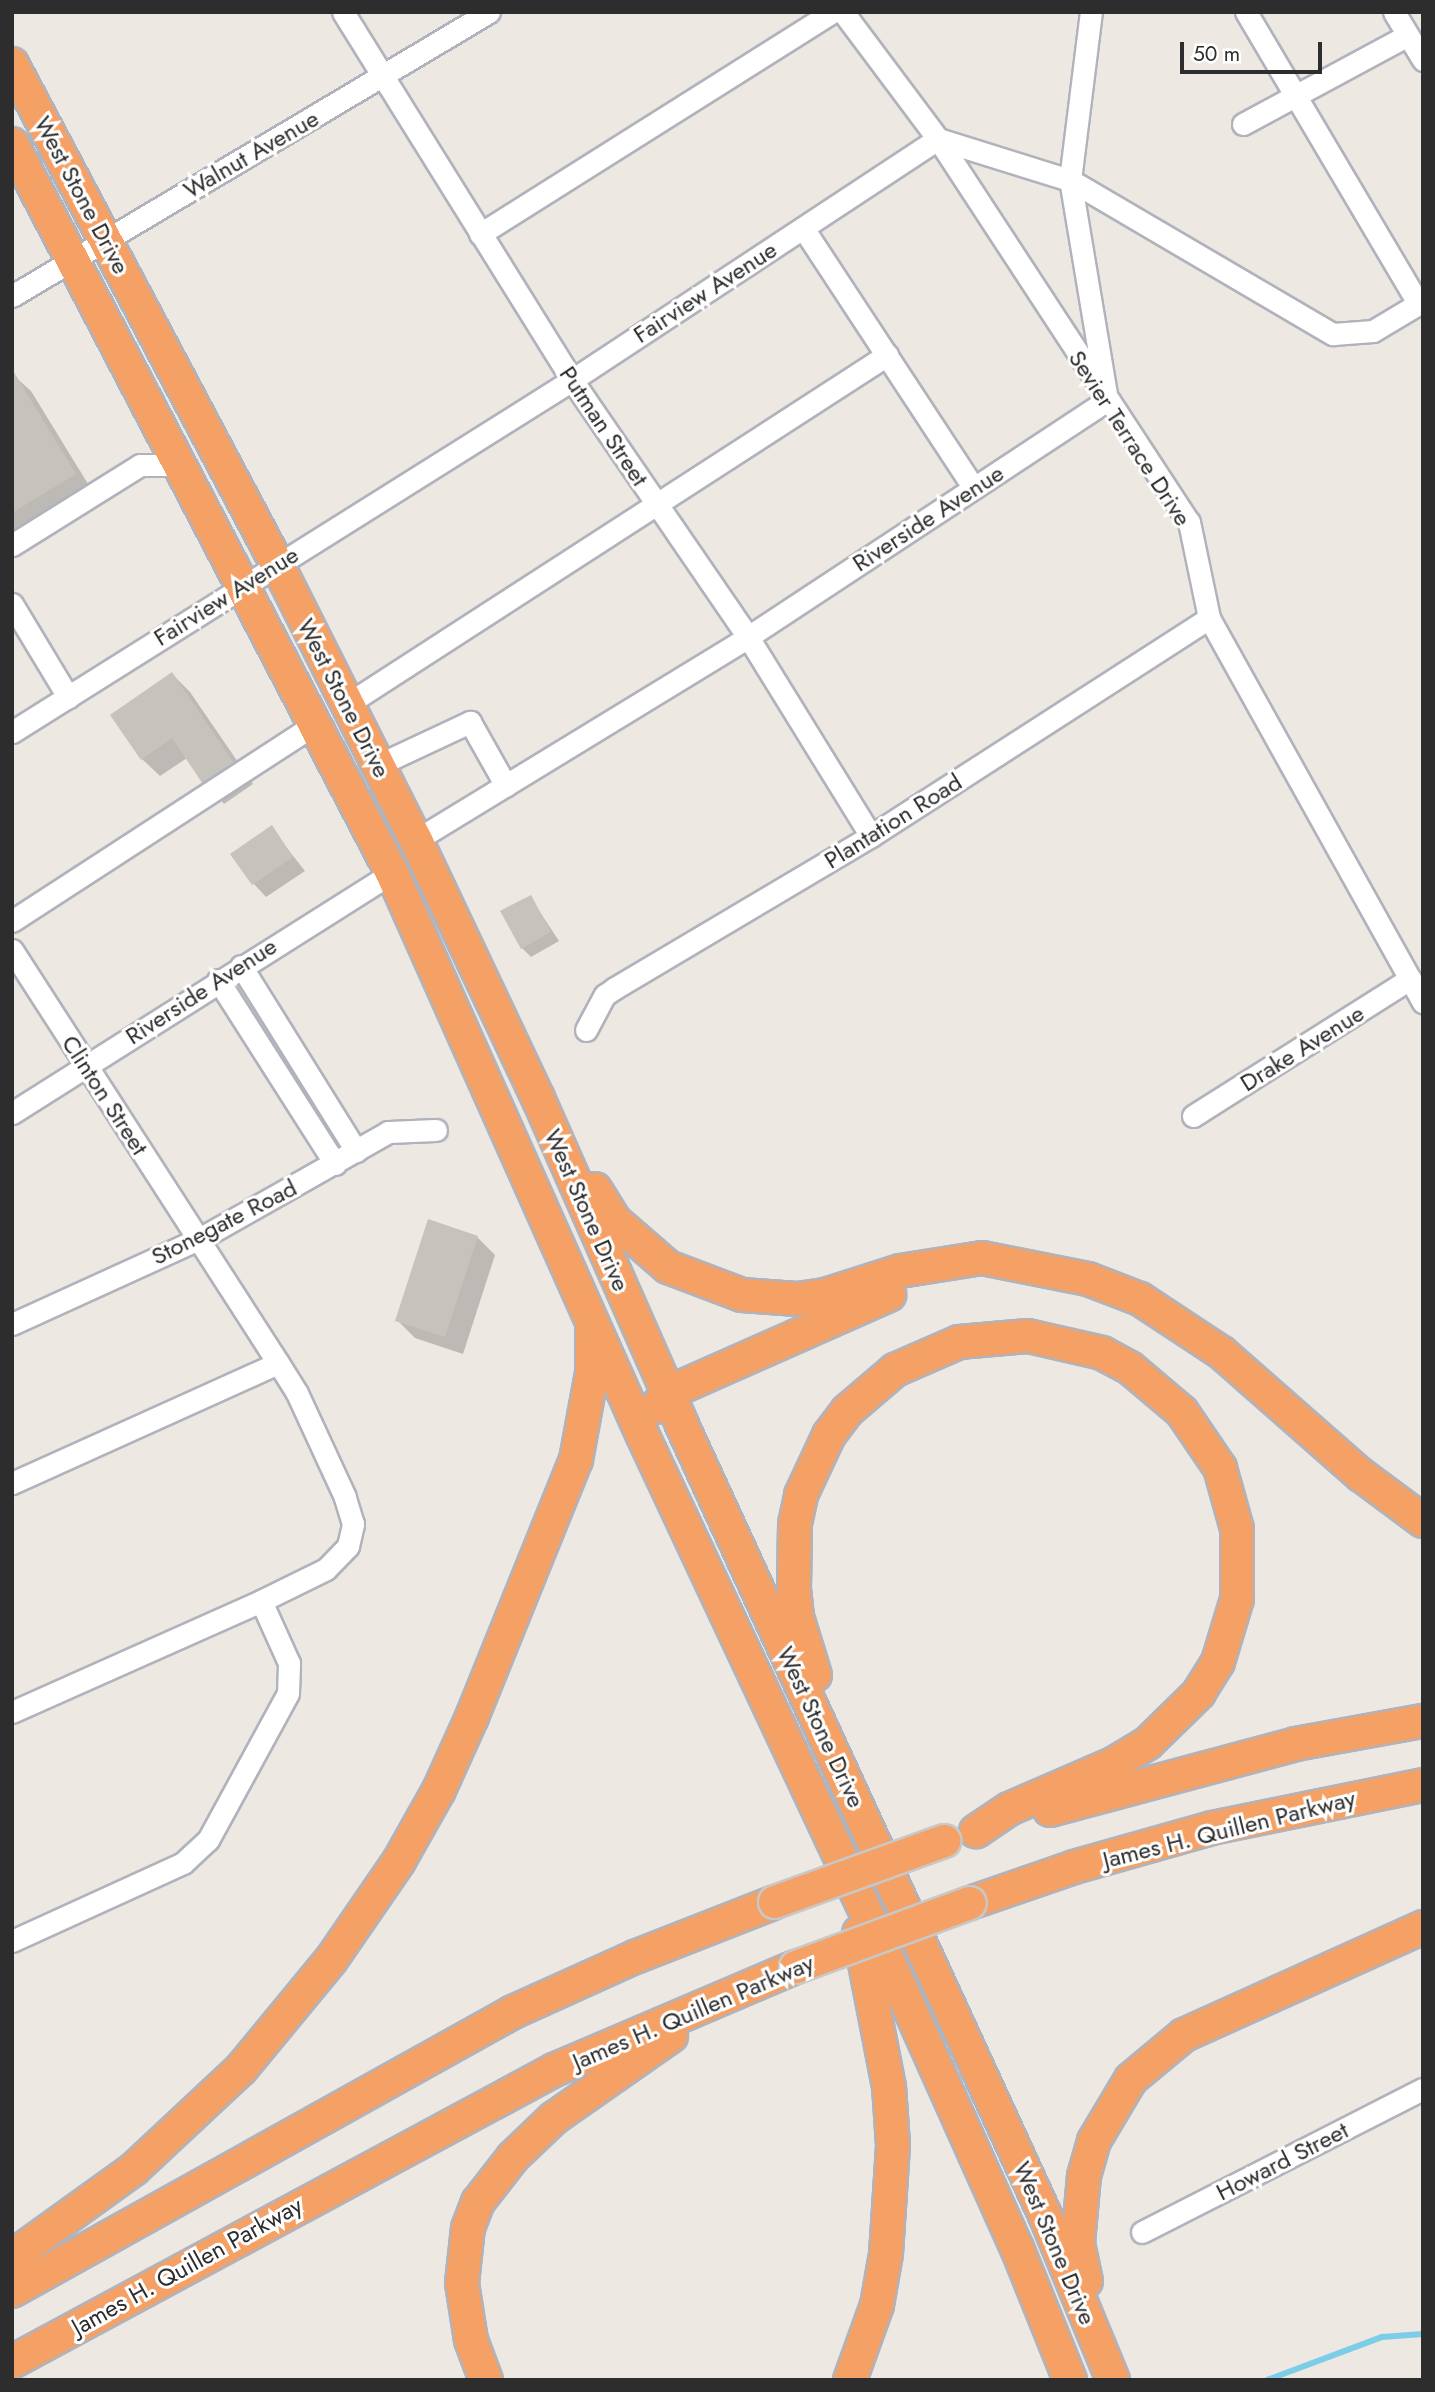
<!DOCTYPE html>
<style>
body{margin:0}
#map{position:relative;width:1435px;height:2392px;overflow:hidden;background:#ede8e1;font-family:Jost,sans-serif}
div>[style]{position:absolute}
.shadow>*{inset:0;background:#0003}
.stream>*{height:6px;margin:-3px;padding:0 3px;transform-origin:3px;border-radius:3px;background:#7bcde8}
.building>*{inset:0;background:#c6c2bc}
.roads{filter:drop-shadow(2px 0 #b1b3bc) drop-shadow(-2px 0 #b1b3bc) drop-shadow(0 2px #b1b3bc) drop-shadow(0 -2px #b1b3bc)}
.minor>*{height:21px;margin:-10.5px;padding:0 10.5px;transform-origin:10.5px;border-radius:10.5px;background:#fff}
.highway>*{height:32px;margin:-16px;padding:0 16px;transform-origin:16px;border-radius:16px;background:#f5a064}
.bridges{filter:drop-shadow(2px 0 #c8c8c8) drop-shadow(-2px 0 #c8c8c8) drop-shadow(0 2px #c8c8c8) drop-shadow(0 -2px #c8c8c8)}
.highway-bridge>*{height:32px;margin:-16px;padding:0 16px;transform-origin:16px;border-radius:16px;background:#f5a064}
span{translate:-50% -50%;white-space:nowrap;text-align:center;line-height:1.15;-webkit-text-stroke:6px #fff;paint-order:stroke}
.street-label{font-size:24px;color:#2d2d2d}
.frame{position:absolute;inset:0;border:14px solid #2d2d2d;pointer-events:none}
.scale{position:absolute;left:1180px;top:42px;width:142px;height:32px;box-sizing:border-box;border:4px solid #2d2d2d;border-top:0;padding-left:9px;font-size:21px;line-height:24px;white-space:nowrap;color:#2d2d2d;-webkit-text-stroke:5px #fff;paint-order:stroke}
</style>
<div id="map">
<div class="shadow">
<div style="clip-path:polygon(12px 374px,31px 391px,93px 492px,12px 538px)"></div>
<div style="clip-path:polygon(172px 674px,190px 692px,253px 784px,224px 804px,187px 758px,160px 776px,142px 759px)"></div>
<div style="clip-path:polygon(271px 828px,305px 871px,266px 897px,253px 883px)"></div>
<div style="clip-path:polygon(530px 897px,559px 941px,531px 957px,522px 948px)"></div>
<div style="clip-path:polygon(477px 1237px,495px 1255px,463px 1354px,415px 1338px,397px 1320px)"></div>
</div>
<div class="stream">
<div style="left:1267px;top:2380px;width:123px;rotate:-20.5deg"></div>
<div style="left:1382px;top:2337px;width:41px;rotate:-4.2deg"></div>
</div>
<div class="building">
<div style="clip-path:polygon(12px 369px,76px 474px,12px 513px)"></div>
<div style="clip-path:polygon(172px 672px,236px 766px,205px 787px,172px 738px,141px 760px,110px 715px)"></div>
<div style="clip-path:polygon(272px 825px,293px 857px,252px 885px,230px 854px)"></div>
<div style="clip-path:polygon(531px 895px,551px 932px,521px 949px,500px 911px)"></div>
<div style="clip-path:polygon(428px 1219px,478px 1236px,445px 1337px,395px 1321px)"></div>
</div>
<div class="roads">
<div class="minor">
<div style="left:343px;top:12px;width:433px;rotate:58.1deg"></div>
<div style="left:572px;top:380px;width:311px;rotate:55.6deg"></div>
<div style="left:748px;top:637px;width:234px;rotate:58.3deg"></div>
<div style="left:843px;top:12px;width:159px;rotate:53.2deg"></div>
<div style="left:938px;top:139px;width:458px;rotate:56.8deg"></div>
<div style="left:1189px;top:522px;width:98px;rotate:78.2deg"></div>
<div style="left:1209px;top:618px;width:440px;rotate:60.9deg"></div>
<div style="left:1246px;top:12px;width:339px;rotate:59.4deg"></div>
<div style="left:1394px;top:12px;width:56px;rotate:58.9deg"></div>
<div style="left:1243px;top:124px;width:187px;rotate:-28.3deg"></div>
<div style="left:803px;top:228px;width:311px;rotate:56.7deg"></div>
<div style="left:480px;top:234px;width:416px;rotate:-32.2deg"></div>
<div style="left:12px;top:296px;width:555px;rotate:-30.77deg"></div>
<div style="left:12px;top:545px;width:151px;rotate:-32deg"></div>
<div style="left:140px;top:465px;width:40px"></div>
<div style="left:12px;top:604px;width:109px;rotate:58.9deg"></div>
<div style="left:349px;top:703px;width:641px;rotate:-32.9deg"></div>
<div style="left:12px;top:732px;width:661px;rotate:-32.15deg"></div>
<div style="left:572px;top:380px;width:438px;rotate:-33.4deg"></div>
<div style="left:938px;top:139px;width:138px;rotate:17.3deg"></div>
<div style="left:1070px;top:180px;width:305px;rotate:30.4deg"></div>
<div style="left:1333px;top:334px;width:40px;rotate:-4.3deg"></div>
<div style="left:1373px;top:331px;width:58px;rotate:-31deg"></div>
<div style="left:378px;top:765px;width:102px;rotate:-25.1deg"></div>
<div style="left:470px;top:722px;width:73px;rotate:60.6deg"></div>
<div style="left:416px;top:840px;width:389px;rotate:-31.4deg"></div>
<div style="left:748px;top:637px;width:430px;rotate:-33.4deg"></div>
<div style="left:1107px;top:400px;width:223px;rotate:-99.5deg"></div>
<div style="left:1070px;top:180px;width:169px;rotate:-82.9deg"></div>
<div style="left:12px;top:921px;width:361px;rotate:-33deg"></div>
<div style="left:12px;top:950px;width:491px;rotate:57.2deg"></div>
<div style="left:278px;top:1363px;width:292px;rotate:155.7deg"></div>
<div style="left:241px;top:966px;width:218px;rotate:58.1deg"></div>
<div style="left:218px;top:980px;width:218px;rotate:57.5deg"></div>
<div style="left:586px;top:1030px;width:40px;rotate:-62deg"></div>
<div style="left:605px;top:995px;width:12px;rotate:-35deg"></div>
<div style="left:615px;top:988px;width:298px;rotate:-30.7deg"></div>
<div style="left:871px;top:836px;width:402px;rotate:-32.8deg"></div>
<div style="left:12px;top:1113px;width:449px;rotate:-32.3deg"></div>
<div style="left:1193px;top:1116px;width:257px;rotate:-32.3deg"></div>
<div style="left:12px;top:1324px;width:208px;rotate:-24.5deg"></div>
<div style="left:201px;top:1238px;width:215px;rotate:-29.5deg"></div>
<div style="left:388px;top:1132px;width:48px;rotate:-2.4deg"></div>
<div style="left:12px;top:1712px;width:273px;rotate:-24deg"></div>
<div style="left:261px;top:1601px;width:72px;rotate:-26.2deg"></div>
<div style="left:326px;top:1569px;width:32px;rotate:-46deg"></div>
<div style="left:348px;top:1546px;width:23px;rotate:-77deg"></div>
<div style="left:353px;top:1524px;width:28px;rotate:-107deg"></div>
<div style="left:345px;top:1497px;width:115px;rotate:-114.8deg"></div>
<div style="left:297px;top:1393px;width:36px;rotate:-122deg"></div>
<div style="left:12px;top:1941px;width:188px;rotate:-24.5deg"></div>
<div style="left:183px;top:1863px;width:34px;rotate:-43deg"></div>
<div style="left:208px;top:1840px;width:167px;rotate:-61.4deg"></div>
<div style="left:288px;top:1693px;width:30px;rotate:-88deg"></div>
<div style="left:289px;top:1663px;width:68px;rotate:-114.3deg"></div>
<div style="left:1142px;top:2232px;width:315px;rotate:-27deg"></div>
</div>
<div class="highway">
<div style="left:12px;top:64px;width:566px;rotate:62.08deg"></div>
<div style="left:277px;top:564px;width:309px;rotate:63.3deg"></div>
<div style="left:416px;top:840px;width:285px;rotate:64.7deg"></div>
<div style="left:538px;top:1098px;width:357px;rotate:66.2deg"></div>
<div style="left:682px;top:1425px;width:869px;rotate:65.32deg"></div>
<div style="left:1045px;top:2215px;width:178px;rotate:67.6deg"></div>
<div style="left:12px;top:144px;width:822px;rotate:62.47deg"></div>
<div style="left:392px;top:873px;width:614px;rotate:65.98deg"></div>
<div style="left:642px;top:1434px;width:559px;rotate:64.9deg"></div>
<div style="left:879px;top:1940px;width:338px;rotate:65.9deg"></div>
<div style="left:1017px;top:2248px;width:142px;rotate:68.1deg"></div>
<div style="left:595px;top:1189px;width:38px;rotate:58deg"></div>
<div style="left:615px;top:1221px;width:70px;rotate:41deg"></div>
<div style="left:668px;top:1267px;width:79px;rotate:20.7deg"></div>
<div style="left:742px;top:1295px;width:55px;rotate:4.2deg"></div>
<div style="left:797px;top:1299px;width:28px;rotate:-8deg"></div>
<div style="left:825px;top:1295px;width:79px;rotate:-17.7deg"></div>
<div style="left:900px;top:1271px;width:83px;rotate:-9deg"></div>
<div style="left:982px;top:1258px;width:108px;rotate:11.2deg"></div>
<div style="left:1088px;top:1279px;width:56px;rotate:21deg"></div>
<div style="left:1140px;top:1299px;width:98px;rotate:33.4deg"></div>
<div style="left:1222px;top:1353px;width:185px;rotate:41.3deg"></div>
<div style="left:1361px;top:1475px;width:77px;rotate:36.6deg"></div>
<div style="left:656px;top:1407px;width:18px;rotate:-49deg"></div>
<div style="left:668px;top:1393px;width:242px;rotate:-23.9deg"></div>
<div style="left:815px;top:1675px;width:61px;rotate:-107.2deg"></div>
<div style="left:797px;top:1617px;width:28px;rotate:-96deg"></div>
<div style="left:794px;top:1589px;width:65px;rotate:-89.1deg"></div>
<div style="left:795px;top:1524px;width:30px;rotate:-78deg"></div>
<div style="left:801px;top:1495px;width:66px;rotate:-65deg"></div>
<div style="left:829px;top:1435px;width:30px;rotate:-53deg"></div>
<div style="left:847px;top:1411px;width:63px;rotate:-40.5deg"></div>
<div style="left:895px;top:1370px;width:70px;rotate:-23.6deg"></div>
<div style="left:959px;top:1342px;width:69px;rotate:-5deg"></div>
<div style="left:1028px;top:1336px;width:76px;rotate:12.9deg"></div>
<div style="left:1102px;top:1353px;width:32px;rotate:28deg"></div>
<div style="left:1130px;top:1368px;width:68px;rotate:40.2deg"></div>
<div style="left:1182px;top:1412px;width:68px;rotate:55.8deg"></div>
<div style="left:1220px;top:1468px;width:63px;rotate:74.4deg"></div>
<div style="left:1237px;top:1529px;width:70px;rotate:90deg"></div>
<div style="left:1237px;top:1599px;width:66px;rotate:106.8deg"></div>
<div style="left:1218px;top:1662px;width:36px;rotate:122deg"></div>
<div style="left:1199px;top:1693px;width:71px;rotate:135.6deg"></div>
<div style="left:1148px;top:1743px;width:41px;rotate:149deg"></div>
<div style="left:1113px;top:1764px;width:113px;rotate:156.6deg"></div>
<div style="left:1009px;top:1809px;width:40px;rotate:146deg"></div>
<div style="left:1050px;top:1810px;width:255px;rotate:-15deg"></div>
<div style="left:1296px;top:1744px;width:129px;rotate:-10.3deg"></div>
<div style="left:970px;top:1903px;width:110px;rotate:-19.1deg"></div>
<div style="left:1074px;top:1867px;width:143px;rotate:-15.8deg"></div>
<div style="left:1212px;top:1828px;width:215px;rotate:-11.5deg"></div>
<div style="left:12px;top:2257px;width:150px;rotate:-35.8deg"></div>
<div style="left:134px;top:2169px;width:146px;rotate:-43.1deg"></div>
<div style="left:241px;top:2069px;width:141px;rotate:-50.5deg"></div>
<div style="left:331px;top:1960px;width:120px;rotate:-55.5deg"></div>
<div style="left:399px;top:1861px;width:81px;rotate:-60.6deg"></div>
<div style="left:439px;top:1790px;width:80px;rotate:-65.7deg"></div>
<div style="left:472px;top:1717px;width:277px;rotate:-68deg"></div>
<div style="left:576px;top:1460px;width:88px;rotate:-79.6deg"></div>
<div style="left:592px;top:1373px;width:40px;rotate:-90deg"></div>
<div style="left:1086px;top:2281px;width:39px;rotate:-102deg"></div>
<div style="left:1078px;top:2243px;width:67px;rotate:-84.9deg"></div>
<div style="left:1084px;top:2176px;width:36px;rotate:-74deg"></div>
<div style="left:1094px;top:2141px;width:72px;rotate:-59.2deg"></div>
<div style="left:1131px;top:2079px;width:69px;rotate:-39.7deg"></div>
<div style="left:1184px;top:2035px;width:262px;rotate:-24.3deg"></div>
<div style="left:12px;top:2291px;width:573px;rotate:-29.11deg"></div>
<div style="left:513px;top:2012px;width:134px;rotate:-24.3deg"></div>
<div style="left:635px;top:1957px;width:150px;rotate:-21.4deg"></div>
<div style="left:12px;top:2362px;width:616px;rotate:-28.31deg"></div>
<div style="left:554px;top:2070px;width:263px;rotate:-23.1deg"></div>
<div style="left:486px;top:2380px;width:43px;rotate:-110.6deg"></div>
<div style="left:471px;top:2340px;width:58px;rotate:-99deg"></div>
<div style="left:462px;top:2283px;width:55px;rotate:-83.8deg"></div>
<div style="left:468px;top:2228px;width:28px;rotate:-69deg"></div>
<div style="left:478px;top:2202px;width:57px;rotate:-52.1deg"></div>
<div style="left:513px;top:2157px;width:57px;rotate:-43.6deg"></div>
<div style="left:554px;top:2118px;width:143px;rotate:-35deg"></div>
<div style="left:850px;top:2380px;width:80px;rotate:-70.2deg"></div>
<div style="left:877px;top:2305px;width:52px;rotate:-80deg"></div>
<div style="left:886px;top:2254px;width:109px;rotate:-86.3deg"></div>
<div style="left:893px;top:2145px;width:58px;rotate:-93.9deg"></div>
<div style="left:889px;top:2087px;width:157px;rotate:-101deg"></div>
</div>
</div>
<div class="bridges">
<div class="highway-bridge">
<div style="left:775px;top:1902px;width:180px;rotate:-19.8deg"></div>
<div style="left:796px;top:1967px;width:185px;rotate:-20.2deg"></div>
</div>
</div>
<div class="street-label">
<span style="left:251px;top:154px;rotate:-30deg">Walnut Avenue</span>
<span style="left:82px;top:195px;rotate:62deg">West Stone Drive</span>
<span style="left:705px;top:292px;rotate:-33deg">Fairview Avenue</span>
<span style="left:604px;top:426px;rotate:56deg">Putman Street</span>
<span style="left:1130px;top:438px;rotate:57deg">Sevier Terrace Drive</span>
<span style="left:928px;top:518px;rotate:-33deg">Riverside Avenue</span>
<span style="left:226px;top:596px;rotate:-32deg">Fairview Avenue</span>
<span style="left:344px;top:698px;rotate:63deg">West Stone Drive</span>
<span style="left:893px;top:821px;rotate:-32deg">Plantation Road</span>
<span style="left:201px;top:991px;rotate:-33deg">Riverside Avenue</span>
<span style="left:1302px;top:1048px;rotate:-32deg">Drake Avenue</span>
<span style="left:105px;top:1095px;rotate:57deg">Clinton Street</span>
<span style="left:587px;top:1210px;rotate:66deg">West Stone Drive</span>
<span style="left:224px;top:1222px;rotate:-27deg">Stonegate Road</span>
<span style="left:821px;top:1727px;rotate:65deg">West Stone Drive</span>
<span style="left:1229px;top:1829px;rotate:-14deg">James H. Quillen Parkway</span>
<span style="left:693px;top:2012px;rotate:-23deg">James H. Quillen Parkway</span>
<span style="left:1282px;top:2161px;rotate:-27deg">Howard Street</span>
<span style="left:1055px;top:2243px;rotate:67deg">West Stone Drive</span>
<span style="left:187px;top:2266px;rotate:-29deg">James H. Quillen Parkway</span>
</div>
<div class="frame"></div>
<div class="scale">50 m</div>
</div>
